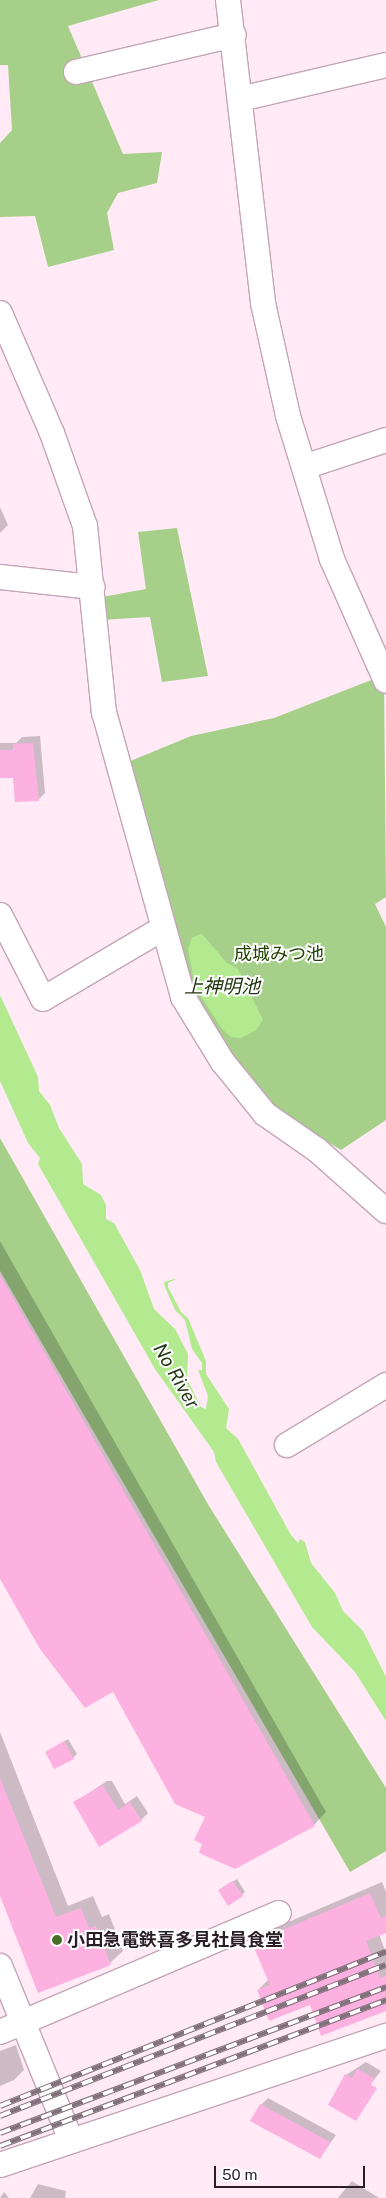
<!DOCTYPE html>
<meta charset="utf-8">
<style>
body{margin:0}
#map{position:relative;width:386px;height:2198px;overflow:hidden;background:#ffeaf6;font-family:"Public Sans","Noto Sans JP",sans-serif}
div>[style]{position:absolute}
.green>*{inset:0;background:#a6d08a}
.water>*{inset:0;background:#b3e98f}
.shadow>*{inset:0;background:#0003}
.building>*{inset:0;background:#fcb1e0}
.roads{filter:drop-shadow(1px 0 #c4a5b8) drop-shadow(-1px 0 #c4a5b8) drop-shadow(0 1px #c4a5b8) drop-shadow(0 -1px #c4a5b8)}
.minor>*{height:24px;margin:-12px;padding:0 12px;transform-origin:12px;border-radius:12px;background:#fff}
.rail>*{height:5.5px;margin-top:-2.75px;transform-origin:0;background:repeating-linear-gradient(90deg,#fff 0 11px,#81717b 0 22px);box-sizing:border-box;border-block:1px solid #81717b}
.dots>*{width:14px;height:14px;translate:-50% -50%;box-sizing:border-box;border:2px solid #fff;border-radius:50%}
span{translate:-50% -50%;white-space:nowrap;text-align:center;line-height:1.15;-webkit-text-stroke:4px #fff;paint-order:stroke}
.park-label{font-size:18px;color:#234302}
.poi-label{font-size:18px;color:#2b1f27;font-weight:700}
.left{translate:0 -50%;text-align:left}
.water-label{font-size:19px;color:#243815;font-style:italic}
.scale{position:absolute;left:214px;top:2166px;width:151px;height:22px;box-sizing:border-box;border:2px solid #2b1f27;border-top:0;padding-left:6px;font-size:15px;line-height:18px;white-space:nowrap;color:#2b1f27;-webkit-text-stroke:4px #fff;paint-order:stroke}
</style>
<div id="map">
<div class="green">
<div style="clip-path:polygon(0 0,159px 0,68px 26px,123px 154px,162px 152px,157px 183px,118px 193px,107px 213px,114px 250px,48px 267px,35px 216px,0 217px,0 143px,12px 130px,8px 65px,0 65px)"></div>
<div style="clip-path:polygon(177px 528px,208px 676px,162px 682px,150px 617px,101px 620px,102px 597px,146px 589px,138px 532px)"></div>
<div style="clip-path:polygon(384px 675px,386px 897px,375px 904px,386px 927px,386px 1120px,341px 1150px,257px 1101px,212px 1052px,116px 767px,191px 736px,274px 718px)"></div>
<div style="clip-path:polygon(0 1138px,209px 1506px,386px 1788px,386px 1851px,350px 1872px,0 1271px)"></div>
</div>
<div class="water">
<div style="clip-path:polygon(202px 934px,227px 963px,238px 969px,263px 1020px,256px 1030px,241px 1038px,231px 1037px,222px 1029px,195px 987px,188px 949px,192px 937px)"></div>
<div style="clip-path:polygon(0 995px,38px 1077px,39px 1091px,50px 1105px,59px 1128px,82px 1164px,83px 1184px,101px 1195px,106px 1205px,106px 1219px,114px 1223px,140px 1270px,154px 1309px,175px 1329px,188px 1354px,187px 1379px,201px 1407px,206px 1409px,208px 1396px,198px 1370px,202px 1370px,202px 1363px,192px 1349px,185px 1320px,175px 1310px,165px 1287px,164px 1282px,178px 1278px,168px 1283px,168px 1287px,181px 1312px,188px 1318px,206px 1361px,206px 1374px,229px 1409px,226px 1428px,238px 1439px,291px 1535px,298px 1543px,300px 1539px,305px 1542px,311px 1563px,335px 1593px,343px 1611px,363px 1631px,386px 1677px,386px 1721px,355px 1672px,312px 1627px,216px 1462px,214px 1452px,155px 1369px,38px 1164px,40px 1158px,28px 1143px,0 1081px)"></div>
</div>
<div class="shadow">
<div style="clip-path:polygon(0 507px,8px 525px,0 533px)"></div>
<div style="clip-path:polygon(40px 736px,45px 793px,38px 800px,14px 777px,0 777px,0 743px,16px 743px,22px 737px)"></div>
<div style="clip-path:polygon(0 1241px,326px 1812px,314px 1825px,204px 1844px,206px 1817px,114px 1691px,0 1577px)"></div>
<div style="clip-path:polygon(0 1732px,68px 1906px,93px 1896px,102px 1917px,109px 1914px,123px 1951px,110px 1963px,0 1893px)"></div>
<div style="clip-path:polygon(68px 1739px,77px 1754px,73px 1758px,47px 1752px)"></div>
<div style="clip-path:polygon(107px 1781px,112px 1781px,125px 1804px,137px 1796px,148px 1813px,141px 1820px,74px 1803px)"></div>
<div style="clip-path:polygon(237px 1879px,245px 1892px,242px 1895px,223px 1887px)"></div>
<div style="clip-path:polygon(382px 1882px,386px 1892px,386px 1931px,379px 1934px,386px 1953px,386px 2008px,311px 2004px,258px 1990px,269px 1979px,254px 1943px,265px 1932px)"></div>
<div style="clip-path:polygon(16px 2045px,24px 2070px,14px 2080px,0 2086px,0 2051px)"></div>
<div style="clip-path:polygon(366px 2062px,381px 2071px,365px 2091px,371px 2097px,356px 2119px,346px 2075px)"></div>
<div style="clip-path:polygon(268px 2098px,336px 2135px,320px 2158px,261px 2105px)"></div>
<div style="clip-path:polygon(352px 2181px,379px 2198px,338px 2198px)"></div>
<div style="clip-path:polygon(38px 2184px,66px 2191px,65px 2198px,30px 2198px)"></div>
<div style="clip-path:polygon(4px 2192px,9px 2198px,0 2198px)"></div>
</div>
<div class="building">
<div style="clip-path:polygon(33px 743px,39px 801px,15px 802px,13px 778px,0 778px,0 750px,13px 750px,13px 744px)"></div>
<div style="clip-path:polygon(0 1275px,315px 1826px,235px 1869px,199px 1853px,202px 1844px,194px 1840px,205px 1817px,175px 1804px,113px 1692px,85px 1708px,40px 1649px,0 1579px)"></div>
<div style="clip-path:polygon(64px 1741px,74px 1759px,54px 1769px,45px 1752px)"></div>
<div style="clip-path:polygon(0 1778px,56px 1917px,81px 1908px,89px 1928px,96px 1926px,111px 1965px,38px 1993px,0 1896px)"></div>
<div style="clip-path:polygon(103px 1785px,118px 1810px,130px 1802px,142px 1821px,99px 1847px,73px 1802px)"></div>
<div style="clip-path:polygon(233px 1881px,243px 1896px,228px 1906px,218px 1890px)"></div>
<div style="clip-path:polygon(370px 1893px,381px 1918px,386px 1916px,386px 1933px,366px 1941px,380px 1978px,386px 1976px,386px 2011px,321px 2036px,310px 2005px,269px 2021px,257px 1990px,270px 1985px,252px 1943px)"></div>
<div style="clip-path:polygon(357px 2069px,374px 2078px,371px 2085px,377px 2088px,356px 2121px,328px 2105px,345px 2074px,352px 2078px)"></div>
<div style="clip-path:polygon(260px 2104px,330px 2142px,320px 2159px,250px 2121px)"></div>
</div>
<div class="roads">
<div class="minor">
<div style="left:228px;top:0;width:305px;rotate:83.4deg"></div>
<div style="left:263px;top:303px;width:116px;rotate:77.5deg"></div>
<div style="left:288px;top:416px;width:150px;rotate:72.9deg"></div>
<div style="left:332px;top:559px;width:133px;rotate:66.1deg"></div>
<div style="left:76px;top:72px;width:162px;rotate:-13.2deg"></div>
<div style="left:240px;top:99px;width:150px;rotate:-13.1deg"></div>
<div style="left:0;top:313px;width:131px;rotate:66.6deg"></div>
<div style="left:52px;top:433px;width:99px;rotate:70.5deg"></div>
<div style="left:85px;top:526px;width:187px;rotate:84.2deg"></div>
<div style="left:104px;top:712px;width:296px;rotate:74.5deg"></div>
<div style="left:183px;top:997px;width:75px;rotate:58.6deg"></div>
<div style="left:222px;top:1061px;width:68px;rotate:50.9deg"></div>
<div style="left:265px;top:1114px;width:63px;rotate:34.7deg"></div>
<div style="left:317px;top:1150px;width:92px;rotate:41.5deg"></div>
<div style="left:304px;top:467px;width:86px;rotate:-18.2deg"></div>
<div style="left:0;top:577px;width:93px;rotate:6.2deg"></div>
<div style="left:0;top:915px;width:94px;rotate:62.9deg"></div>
<div style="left:43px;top:999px;width:138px;rotate:-30.5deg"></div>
<div style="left:287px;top:1445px;width:116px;rotate:-31.2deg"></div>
<div style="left:0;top:1966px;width:188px;rotate:67.8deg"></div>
<div style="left:0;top:2032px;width:303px;rotate:-23.1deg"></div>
<div style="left:0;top:2165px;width:407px;rotate:-18.5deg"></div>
</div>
</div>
<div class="rail">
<div style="left:0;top:2106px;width:416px;rotate:-21.8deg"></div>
<div style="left:0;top:2116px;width:414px;rotate:-21.4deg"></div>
<div style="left:0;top:2133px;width:413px;rotate:-20.7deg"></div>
<div style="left:0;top:2146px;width:413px;rotate:-20.7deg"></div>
</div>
<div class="dots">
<div style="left:57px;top:1940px;background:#486f29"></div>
</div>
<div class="park-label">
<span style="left:279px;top:954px">成城みつ池</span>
</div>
<div class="poi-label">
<span class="left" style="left:67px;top:1940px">小田急電鉄喜多見社員食堂</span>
</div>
<div class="water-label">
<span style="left:222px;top:987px">上神明池</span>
<span style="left:176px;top:1376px;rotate:60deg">No River</span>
</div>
<div class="scale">50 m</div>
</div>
